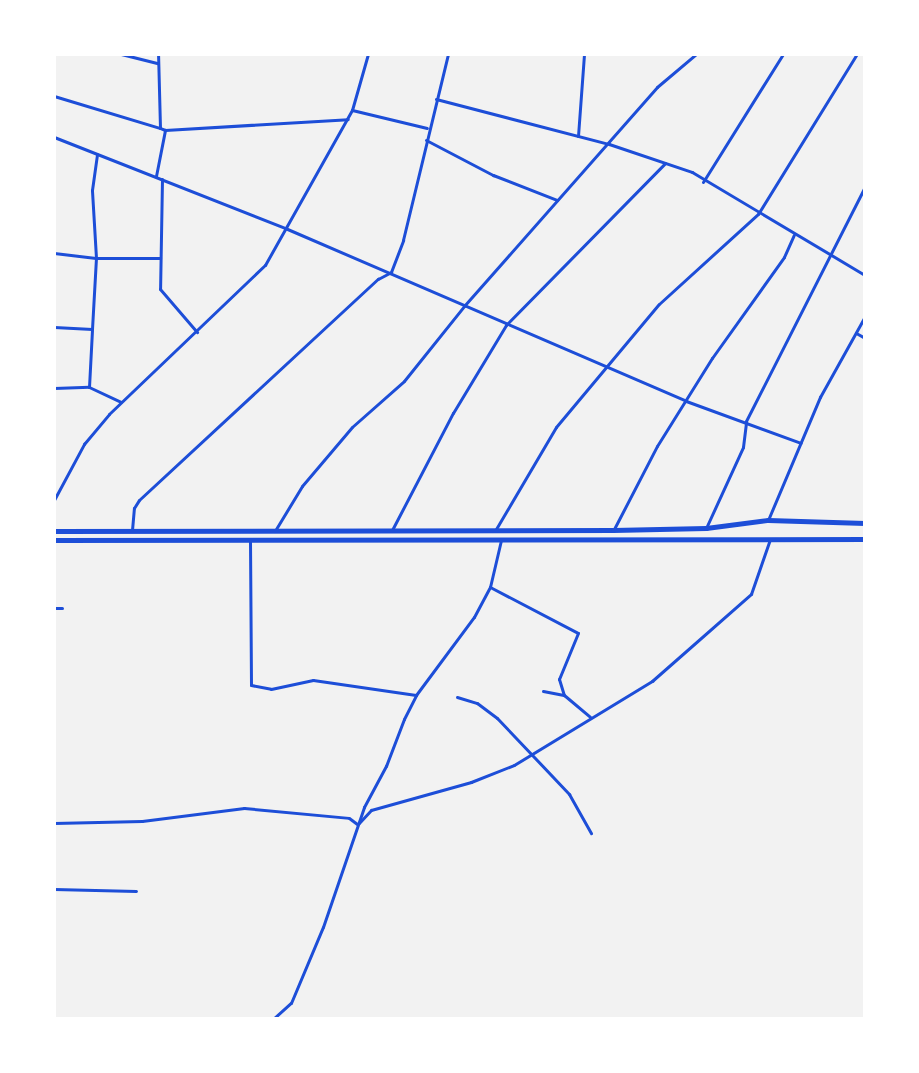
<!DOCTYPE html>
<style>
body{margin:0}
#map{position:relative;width:919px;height:1073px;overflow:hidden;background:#f2f2f2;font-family:"Sofia Sans Condensed",sans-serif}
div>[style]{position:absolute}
.minor>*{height:3px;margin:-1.5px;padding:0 1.5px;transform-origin:1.5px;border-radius:1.5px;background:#1d4ed8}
.trunk>*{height:5px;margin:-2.5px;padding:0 2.5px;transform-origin:2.5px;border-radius:2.5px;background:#1d4ed8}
span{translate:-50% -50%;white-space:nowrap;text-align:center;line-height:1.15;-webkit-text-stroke:6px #fff;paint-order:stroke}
.frame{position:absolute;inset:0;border:56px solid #fff;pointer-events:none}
</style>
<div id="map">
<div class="minor">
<div style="left:121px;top:54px;width:38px;rotate:14deg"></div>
<div style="left:54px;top:96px;width:111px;rotate:16.8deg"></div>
<div style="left:436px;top:99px;width:179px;rotate:14.6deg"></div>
<div style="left:609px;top:144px;width:88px;rotate:18.6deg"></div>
<div style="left:692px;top:172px;width:201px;rotate:30.8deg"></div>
<div style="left:352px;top:110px;width:77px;rotate:13.5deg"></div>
<div style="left:165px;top:130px;width:183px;rotate:-3.4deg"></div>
<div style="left:578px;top:136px;width:82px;rotate:-85.8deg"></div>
<div style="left:54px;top:137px;width:248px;rotate:21.5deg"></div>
<div style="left:285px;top:228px;width:437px;rotate:23.3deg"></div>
<div style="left:686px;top:401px;width:122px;rotate:20.1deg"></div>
<div style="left:426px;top:140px;width:76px;rotate:27.6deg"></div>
<div style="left:493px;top:175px;width:69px;rotate:21.3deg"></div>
<div style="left:156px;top:176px;width:47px;rotate:-78.9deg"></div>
<div style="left:165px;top:130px;width:5px;rotate:-158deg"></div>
<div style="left:160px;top:128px;width:74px;rotate:-91.5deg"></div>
<div style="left:162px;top:179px;width:110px;rotate:91deg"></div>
<div style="left:160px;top:289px;width:57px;rotate:49.3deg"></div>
<div style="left:703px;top:182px;width:151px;rotate:-58deg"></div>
<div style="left:54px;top:253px;width:42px;rotate:6.8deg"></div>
<div style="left:96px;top:258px;width:64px"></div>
<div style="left:54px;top:327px;width:38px;rotate:3deg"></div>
<div style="left:92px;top:329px;width:71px;rotate:-86.8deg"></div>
<div style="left:96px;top:258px;width:68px;rotate:-93.4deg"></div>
<div style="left:92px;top:190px;width:36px;rotate:-82deg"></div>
<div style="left:856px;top:333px;width:10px;rotate:29deg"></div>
<div style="left:89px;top:387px;width:57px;rotate:-87deg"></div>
<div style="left:54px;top:388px;width:35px;rotate:-2deg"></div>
<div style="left:89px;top:387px;width:35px;rotate:25deg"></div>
<div style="left:54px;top:500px;width:64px;rotate:-61.8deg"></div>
<div style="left:84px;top:444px;width:39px;rotate:-50deg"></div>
<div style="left:109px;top:414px;width:216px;rotate:-43.7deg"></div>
<div style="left:265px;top:265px;width:178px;rotate:-60.7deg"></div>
<div style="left:352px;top:110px;width:58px;rotate:-74.1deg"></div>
<div style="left:768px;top:520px;width:134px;rotate:-67.1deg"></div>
<div style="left:820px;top:397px;width:93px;rotate:-60.9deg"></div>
<div style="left:706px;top:528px;width:89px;rotate:-65.4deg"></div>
<div style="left:743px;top:447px;width:26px;rotate:-83deg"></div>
<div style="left:746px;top:421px;width:263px;rotate:-63.1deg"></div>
<div style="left:276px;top:529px;width:50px;rotate:-58.8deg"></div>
<div style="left:302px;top:486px;width:77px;rotate:-49.7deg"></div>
<div style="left:352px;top:427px;width:69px;rotate:-41.5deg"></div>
<div style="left:404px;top:381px;width:96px;rotate:-51.3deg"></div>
<div style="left:464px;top:306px;width:292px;rotate:-48.6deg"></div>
<div style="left:657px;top:87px;width:51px;rotate:-40.2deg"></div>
<div style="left:496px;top:529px;width:118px;rotate:-59.5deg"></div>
<div style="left:556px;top:427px;width:160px;rotate:-50.1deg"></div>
<div style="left:659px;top:304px;width:134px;rotate:-42.3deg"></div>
<div style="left:758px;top:214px;width:188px;rotate:-58.3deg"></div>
<div style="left:614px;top:529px;width:93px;rotate:-62.6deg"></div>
<div style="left:657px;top:446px;width:104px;rotate:-58deg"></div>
<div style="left:712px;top:358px;width:124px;rotate:-54.5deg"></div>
<div style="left:784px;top:257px;width:24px;rotate:-66deg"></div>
<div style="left:132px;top:530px;width:22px;rotate:-85deg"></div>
<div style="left:134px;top:508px;width:9px;rotate:-58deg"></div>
<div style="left:139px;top:500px;width:326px;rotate:-42.8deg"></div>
<div style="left:378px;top:279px;width:15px;rotate:-28deg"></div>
<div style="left:391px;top:272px;width:34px;rotate:-69deg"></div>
<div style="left:403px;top:240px;width:191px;rotate:-76.4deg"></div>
<div style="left:392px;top:530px;width:132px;rotate:-62.5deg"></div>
<div style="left:453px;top:413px;width:103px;rotate:-58.9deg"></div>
<div style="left:506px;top:325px;width:227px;rotate:-45.5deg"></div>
<div style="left:250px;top:541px;width:144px;rotate:89.6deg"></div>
<div style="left:251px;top:685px;width:20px;rotate:11deg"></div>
<div style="left:271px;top:689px;width:43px;rotate:-12.1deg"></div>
<div style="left:313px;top:680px;width:104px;rotate:8.3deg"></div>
<div style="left:490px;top:587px;width:99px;rotate:27.6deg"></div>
<div style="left:578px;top:633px;width:50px;rotate:112.4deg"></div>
<div style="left:559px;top:679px;width:17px;rotate:73deg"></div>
<div style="left:54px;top:608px;width:8px"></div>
<div style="left:543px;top:691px;width:21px;rotate:11deg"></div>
<div style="left:564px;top:695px;width:34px;rotate:40deg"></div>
<div style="left:457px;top:697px;width:21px;rotate:17deg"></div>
<div style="left:477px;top:703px;width:25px;rotate:37deg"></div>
<div style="left:497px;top:718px;width:105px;rotate:46.5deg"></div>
<div style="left:569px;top:794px;width:45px;rotate:60.6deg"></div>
<div style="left:54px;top:823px;width:88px;rotate:-1.3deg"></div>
<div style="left:142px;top:821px;width:103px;rotate:-7.3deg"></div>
<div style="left:244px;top:808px;width:105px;rotate:5.4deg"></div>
<div style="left:349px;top:818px;width:10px;rotate:37deg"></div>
<div style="left:359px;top:823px;width:18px;rotate:-47deg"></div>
<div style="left:371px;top:810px;width:104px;rotate:-15.6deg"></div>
<div style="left:471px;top:782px;width:46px;rotate:-21.6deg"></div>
<div style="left:514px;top:765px;width:162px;rotate:-31.3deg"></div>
<div style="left:652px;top:681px;width:132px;rotate:-41.3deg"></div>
<div style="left:751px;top:594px;width:58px;rotate:-70.9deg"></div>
<div style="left:54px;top:889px;width:82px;rotate:1.4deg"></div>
<div style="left:273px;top:1019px;width:24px;rotate:-42deg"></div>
<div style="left:291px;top:1003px;width:82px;rotate:-67.2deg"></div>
<div style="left:323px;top:927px;width:127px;rotate:-71.1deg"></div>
<div style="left:364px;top:807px;width:47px;rotate:-61.8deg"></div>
<div style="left:386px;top:766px;width:50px;rotate:-69deg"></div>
<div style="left:404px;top:719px;width:27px;rotate:-63deg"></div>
<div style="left:416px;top:695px;width:97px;rotate:-53.4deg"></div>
<div style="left:474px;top:617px;width:34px;rotate:-62deg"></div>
<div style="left:490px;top:587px;width:48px;rotate:-76.8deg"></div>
</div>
<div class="trunk">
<div style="left:54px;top:531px;width:559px;rotate:-0.1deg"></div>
<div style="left:613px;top:530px;width:93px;rotate:-1.2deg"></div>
<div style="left:706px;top:528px;width:63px;rotate:-7.4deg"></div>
<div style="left:768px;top:520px;width:97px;rotate:1.8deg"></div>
<div style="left:54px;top:540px;width:811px;rotate:-0.07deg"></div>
</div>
<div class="frame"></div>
</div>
